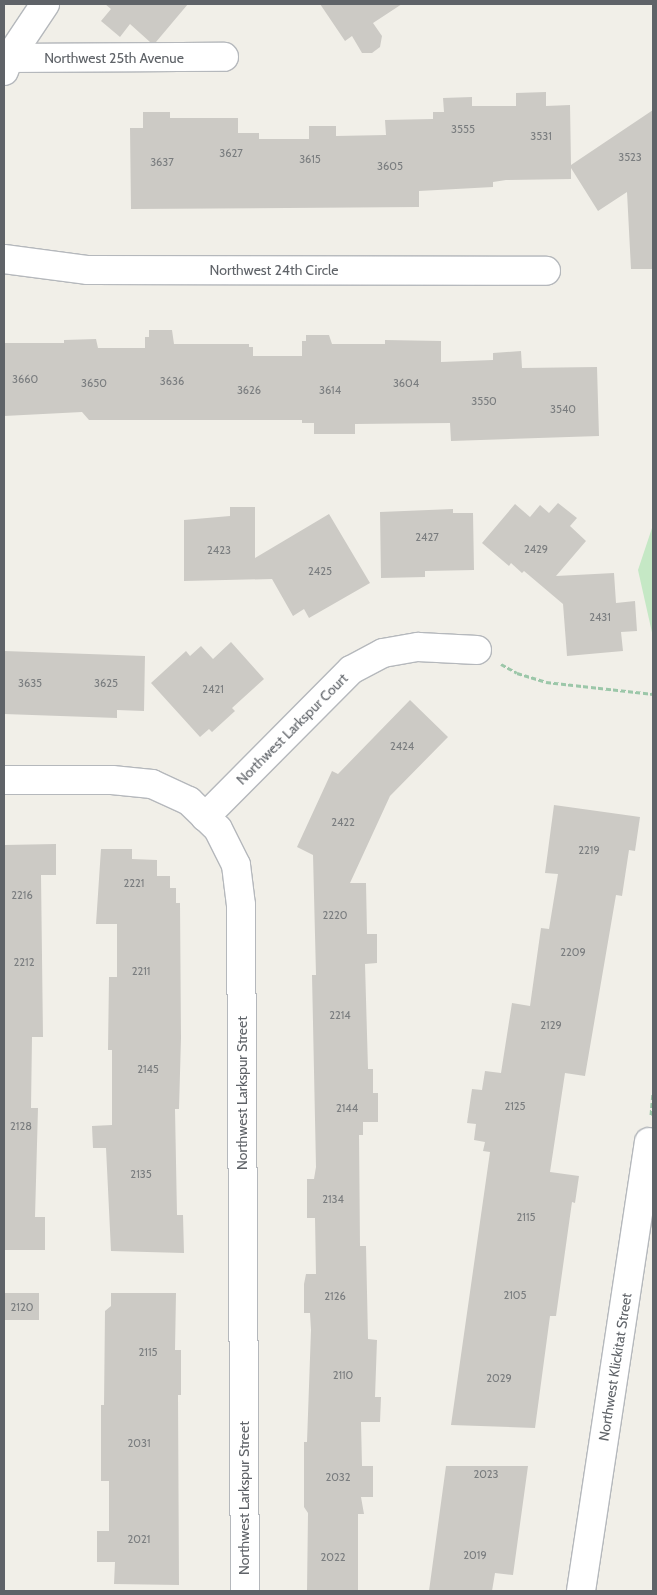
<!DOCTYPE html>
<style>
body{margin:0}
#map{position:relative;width:657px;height:1595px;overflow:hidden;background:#f1efe8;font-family:Cabin,sans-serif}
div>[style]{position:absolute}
.green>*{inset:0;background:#c5e8c5}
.building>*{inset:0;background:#cccac5}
.path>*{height:3px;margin-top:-1.5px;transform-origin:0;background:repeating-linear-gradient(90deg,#9cc7a9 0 5px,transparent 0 7.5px)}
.roads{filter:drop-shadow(1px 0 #b5b8bc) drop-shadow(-1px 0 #b5b8bc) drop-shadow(0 1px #b5b8bc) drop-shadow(0 -1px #b5b8bc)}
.street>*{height:28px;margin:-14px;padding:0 14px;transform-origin:14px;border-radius:14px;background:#fff}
span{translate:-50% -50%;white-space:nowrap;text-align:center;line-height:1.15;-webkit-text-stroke:5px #fff;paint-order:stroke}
.number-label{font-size:11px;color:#7a7d7f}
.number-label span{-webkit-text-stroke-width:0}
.street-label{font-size:14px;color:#5f6368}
.frame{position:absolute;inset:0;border:5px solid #5f6368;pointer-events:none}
</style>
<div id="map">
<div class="green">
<div style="clip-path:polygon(653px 525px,653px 637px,638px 570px)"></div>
</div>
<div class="building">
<div style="clip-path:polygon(105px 4px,188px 4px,156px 42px,150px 42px,130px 24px,120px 37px,101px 21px,111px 9px)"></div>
<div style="clip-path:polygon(320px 4px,402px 4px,373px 23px,382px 36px,380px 47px,372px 53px,362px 53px,352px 36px,345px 41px)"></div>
<div style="clip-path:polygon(546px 92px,546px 106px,570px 105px,571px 165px,653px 110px,653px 269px,631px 269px,627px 192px,598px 211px,571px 168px,571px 179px,506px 180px,493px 182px,493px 187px,419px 191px,419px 207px,131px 209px,130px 128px,143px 128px,143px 112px,170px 112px,170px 118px,238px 118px,238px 133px,259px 133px,259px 139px,309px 139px,309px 126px,336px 126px,336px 136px,386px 135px,385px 120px,433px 119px,433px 112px,444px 112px,443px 98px,472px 97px,472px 106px,516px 106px,516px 93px)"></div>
<div style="clip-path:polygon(149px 330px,172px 330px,174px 344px,249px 344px,249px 347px,253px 347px,253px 356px,302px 356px,302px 341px,306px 341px,306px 335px,329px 335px,332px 344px,385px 344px,385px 340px,441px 341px,441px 362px,493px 360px,493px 353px,521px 351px,522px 368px,597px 367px,599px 436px,451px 441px,450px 423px,355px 424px,355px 434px,314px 434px,314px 423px,302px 423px,302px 420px,89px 420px,82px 412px,4px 416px,4px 343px,64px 343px,64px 340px,96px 339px,98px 348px,145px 348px,145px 337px,149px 337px)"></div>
<div style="clip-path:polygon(558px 503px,577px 518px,570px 526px,586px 541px,556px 576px,614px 573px,616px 603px,635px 601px,637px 631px,621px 632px,623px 651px,567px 656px,563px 604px,524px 571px,522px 573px,511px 563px,509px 566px,482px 543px,515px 504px,530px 517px,540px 505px,549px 513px)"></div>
<div style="clip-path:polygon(230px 507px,255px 507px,255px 558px,329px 514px,370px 583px,309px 618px,304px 609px,293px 616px,272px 579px,184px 581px,184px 520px,230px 516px)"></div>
<div style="clip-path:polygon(453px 509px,453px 513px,473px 513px,474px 570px,425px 571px,425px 577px,381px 578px,380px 512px)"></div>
<div style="clip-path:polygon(231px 642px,264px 679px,232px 708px,235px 711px,212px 732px,209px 729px,200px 737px,151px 683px,186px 651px,190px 656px,201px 646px,213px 659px)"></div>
<div style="clip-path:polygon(4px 651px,145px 656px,144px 711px,117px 710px,117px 718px,4px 714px)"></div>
<div style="clip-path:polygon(410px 700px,448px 737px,390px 796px,350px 883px,366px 883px,367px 934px,377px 934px,377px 963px,365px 964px,368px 1069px,373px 1069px,373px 1093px,378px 1093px,378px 1122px,363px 1122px,363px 1135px,359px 1135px,360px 1246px,366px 1246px,368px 1339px,377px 1340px,375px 1397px,381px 1397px,380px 1422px,361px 1422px,362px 1466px,373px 1466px,373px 1497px,361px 1497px,364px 1514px,358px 1514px,358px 1591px,307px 1591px,308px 1513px,304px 1507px,304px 1442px,307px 1442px,311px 1330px,310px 1313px,304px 1313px,304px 1284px,306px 1274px,316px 1274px,315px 1218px,307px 1218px,307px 1179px,314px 1179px,316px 1167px,312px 975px,316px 975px,313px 855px,297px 847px,332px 771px,338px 774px)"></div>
<div style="clip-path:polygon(554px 805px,640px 817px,635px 851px,629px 850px,622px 896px,616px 895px,585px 1076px,565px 1073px,550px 1172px,579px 1176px,575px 1203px,572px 1202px,556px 1316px,550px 1316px,535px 1428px,451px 1425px,490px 1152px,483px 1151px,485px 1142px,474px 1140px,476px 1124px,467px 1123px,472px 1089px,482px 1090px,485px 1071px,501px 1073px,512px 1003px,530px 1006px,541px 928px,549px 929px,558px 874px,545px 873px)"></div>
<div style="clip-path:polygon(56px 844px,56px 875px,41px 875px,43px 1037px,32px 1037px,31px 1108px,38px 1108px,35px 1217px,45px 1217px,45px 1250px,4px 1250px,4px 845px)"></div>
<div style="clip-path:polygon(101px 849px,132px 849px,132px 859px,157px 860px,157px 876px,170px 876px,170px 888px,176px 888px,176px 903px,180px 903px,181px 1038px,179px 1109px,175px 1109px,177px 1215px,183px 1215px,184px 1253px,111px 1251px,106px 1148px,93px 1148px,92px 1126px,112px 1125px,112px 1050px,108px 1050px,109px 977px,117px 977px,117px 924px,96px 924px)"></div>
<div style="clip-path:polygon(4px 1293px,39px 1293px,39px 1320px,4px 1320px)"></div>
<div style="clip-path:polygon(111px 1293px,176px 1293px,175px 1350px,181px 1350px,181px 1395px,178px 1395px,179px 1585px,114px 1584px,115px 1562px,97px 1562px,97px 1531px,109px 1531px,109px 1481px,101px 1481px,101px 1405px,104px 1405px,105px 1311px,111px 1306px)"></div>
<div style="clip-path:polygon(446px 1466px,528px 1466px,513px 1575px,495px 1573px,492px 1591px,429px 1591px)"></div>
</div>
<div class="path">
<div style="left:501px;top:664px;width:18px;rotate:29deg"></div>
<div style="left:517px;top:673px;width:30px;rotate:17deg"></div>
<div style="left:546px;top:682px;width:108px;rotate:6.4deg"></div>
<div style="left:651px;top:1115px;width:22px;rotate:-85deg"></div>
</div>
<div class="roads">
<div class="street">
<div style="left:4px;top:58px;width:220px;rotate:-0.3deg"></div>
<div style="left:4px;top:71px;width:14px;rotate:-69deg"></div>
<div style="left:9px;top:58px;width:65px;rotate:-56.3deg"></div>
<div style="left:4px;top:259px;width:85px;rotate:7.5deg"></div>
<div style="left:88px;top:270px;width:458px;rotate:0.1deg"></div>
<div style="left:4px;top:780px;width:108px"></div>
<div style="left:112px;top:780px;width:40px;rotate:5.7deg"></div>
<div style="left:152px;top:784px;width:41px;rotate:24.7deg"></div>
<div style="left:189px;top:801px;width:40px;rotate:44deg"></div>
<div style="left:218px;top:829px;width:40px;rotate:63.4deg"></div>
<div style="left:236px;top:865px;width:40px;rotate:82.9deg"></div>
<div style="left:241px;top:905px;width:686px;rotate:89.67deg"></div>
<div style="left:205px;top:817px;width:207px;rotate:-45.2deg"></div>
<div style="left:351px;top:670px;width:36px;rotate:-28deg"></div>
<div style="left:383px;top:653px;width:36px;rotate:-10deg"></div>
<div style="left:418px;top:647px;width:59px;rotate:2.9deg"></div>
<div style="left:581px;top:1591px;width:454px;rotate:-81.4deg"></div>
</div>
</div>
<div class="number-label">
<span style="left:463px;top:129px">3555</span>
<span style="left:541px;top:136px">3531</span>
<span style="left:231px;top:153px">3627</span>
<span style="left:630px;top:157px">3523</span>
<span style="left:310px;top:159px">3615</span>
<span style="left:162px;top:162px">3637</span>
<span style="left:390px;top:166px">3605</span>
<span style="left:25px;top:379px">3660</span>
<span style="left:172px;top:381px">3636</span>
<span style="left:94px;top:383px">3650</span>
<span style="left:406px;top:383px">3604</span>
<span style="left:249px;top:390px">3626</span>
<span style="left:330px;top:390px">3614</span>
<span style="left:484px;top:401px">3550</span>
<span style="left:563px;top:409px">3540</span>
<span style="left:427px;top:537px">2427</span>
<span style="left:536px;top:549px">2429</span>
<span style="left:219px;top:550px">2423</span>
<span style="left:320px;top:571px">2425</span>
<span style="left:600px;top:617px">2431</span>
<span style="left:30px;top:683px">3635</span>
<span style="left:106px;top:683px">3625</span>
<span style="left:213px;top:689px">2421</span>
<span style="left:402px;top:746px">2424</span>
<span style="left:343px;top:822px">2422</span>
<span style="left:589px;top:850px">2219</span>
<span style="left:134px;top:883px">2221</span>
<span style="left:22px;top:895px">2216</span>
<span style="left:335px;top:915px">2220</span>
<span style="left:573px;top:952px">2209</span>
<span style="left:24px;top:962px">2212</span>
<span style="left:141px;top:971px">2211</span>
<span style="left:340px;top:1015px">2214</span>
<span style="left:551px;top:1025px">2129</span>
<span style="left:148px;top:1069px">2145</span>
<span style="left:515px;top:1106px">2125</span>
<span style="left:347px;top:1108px">2144</span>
<span style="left:21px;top:1126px">2128</span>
<span style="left:141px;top:1174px">2135</span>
<span style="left:333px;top:1199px">2134</span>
<span style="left:526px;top:1217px">2115</span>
<span style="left:515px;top:1295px">2105</span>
<span style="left:335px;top:1296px">2126</span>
<span style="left:22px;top:1307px">2120</span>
<span style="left:148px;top:1352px">2115</span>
<span style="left:343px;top:1375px">2110</span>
<span style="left:499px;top:1378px">2029</span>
<span style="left:139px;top:1443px">2031</span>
<span style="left:486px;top:1474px">2023</span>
<span style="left:338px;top:1477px">2032</span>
<span style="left:139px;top:1539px">2021</span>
<span style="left:475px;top:1555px">2019</span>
<span style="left:333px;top:1557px">2022</span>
</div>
<div class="street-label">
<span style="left:114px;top:58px">Northwest 25th Avenue</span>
<span style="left:274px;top:270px">Northwest 24th Circle</span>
<span style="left:292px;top:729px;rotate:-45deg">Northwest Larkspur Court</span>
<span style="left:242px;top:1093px;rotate:-90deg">Northwest Larkspur Street</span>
<span style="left:615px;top:1367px;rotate:-81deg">Northwest Klickitat Street</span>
<span style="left:244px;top:1498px;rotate:-90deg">Northwest Larkspur Street</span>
</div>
<div class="frame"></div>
</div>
